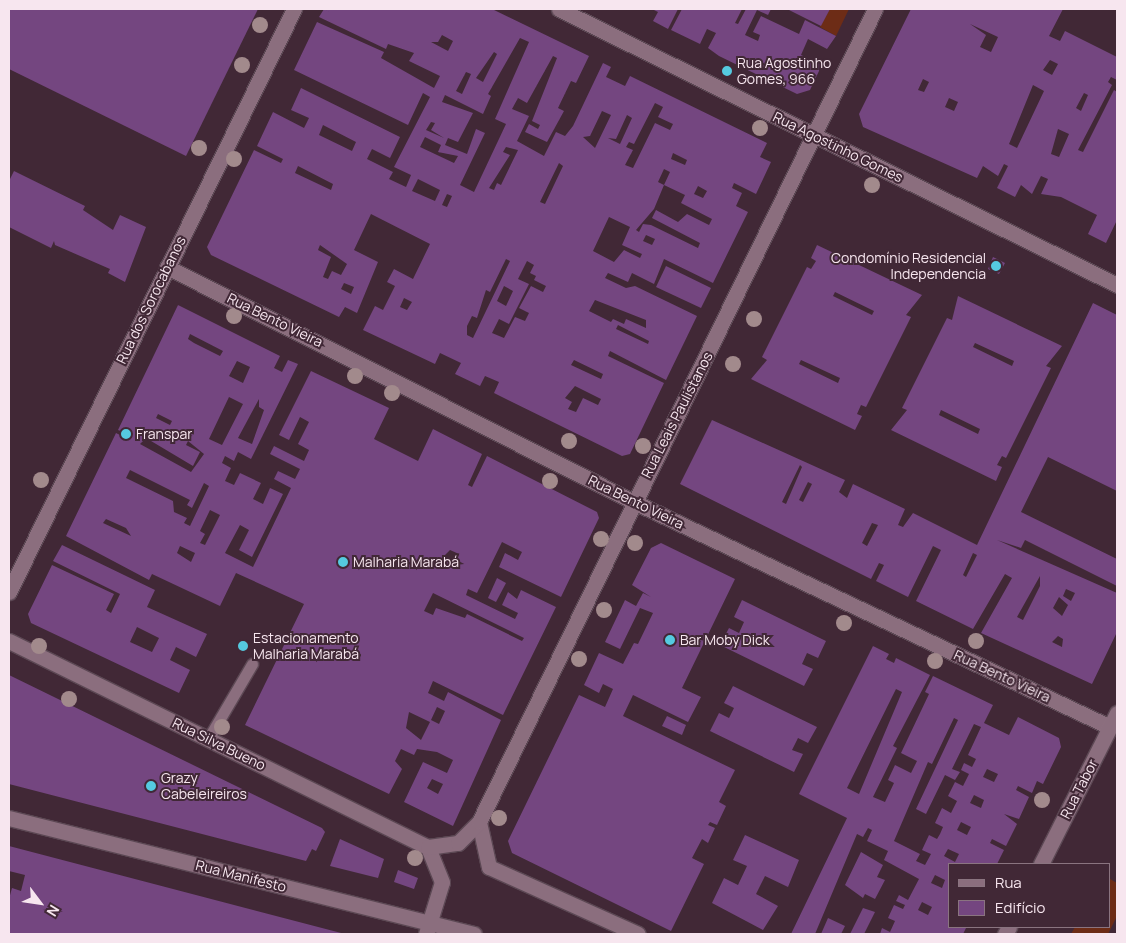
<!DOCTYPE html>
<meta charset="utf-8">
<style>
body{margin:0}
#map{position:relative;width:1126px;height:943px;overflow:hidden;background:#412836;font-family:Manrope,sans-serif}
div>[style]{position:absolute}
.green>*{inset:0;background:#6d2c16}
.building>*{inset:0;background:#744680}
.roads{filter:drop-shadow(1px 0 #5c4854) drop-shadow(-1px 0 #5c4854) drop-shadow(0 1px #5c4854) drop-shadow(0 -1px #5c4854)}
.lane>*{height:11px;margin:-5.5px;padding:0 5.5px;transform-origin:5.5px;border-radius:5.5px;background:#8b6e7e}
.street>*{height:15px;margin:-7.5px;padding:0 7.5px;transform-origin:7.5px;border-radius:7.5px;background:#8b6e7e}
.secondary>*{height:15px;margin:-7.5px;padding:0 7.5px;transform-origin:7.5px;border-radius:7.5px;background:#8b6e7e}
.trees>*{width:16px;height:16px;margin:-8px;border-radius:50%;background:#a28a8c}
.dots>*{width:14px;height:14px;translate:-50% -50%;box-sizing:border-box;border:2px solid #412836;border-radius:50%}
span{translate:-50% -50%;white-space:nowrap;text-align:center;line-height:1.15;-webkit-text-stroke:4px #412836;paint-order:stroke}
.poi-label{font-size:14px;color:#f7e6ef}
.left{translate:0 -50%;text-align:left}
.right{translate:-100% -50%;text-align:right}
.street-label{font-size:14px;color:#f7e6ef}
.frame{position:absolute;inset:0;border:10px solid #f7e6ef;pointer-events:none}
.legend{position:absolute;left:948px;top:863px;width:162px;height:65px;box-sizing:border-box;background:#412836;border:1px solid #8a7480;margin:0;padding:6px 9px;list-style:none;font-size:15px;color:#f7e6ef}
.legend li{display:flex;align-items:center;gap:10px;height:25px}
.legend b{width:25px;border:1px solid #8a7480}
.north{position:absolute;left:15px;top:878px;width:50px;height:50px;-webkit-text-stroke:4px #412836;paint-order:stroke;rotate:121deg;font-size:14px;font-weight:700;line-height:20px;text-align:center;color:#f7e6ef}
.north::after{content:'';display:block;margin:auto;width:18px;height:22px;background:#f7e6ef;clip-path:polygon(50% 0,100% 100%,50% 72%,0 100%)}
</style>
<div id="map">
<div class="green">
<div style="clip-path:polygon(830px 9px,849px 9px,836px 36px,820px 27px)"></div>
<div style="clip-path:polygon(1110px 879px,1117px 883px,1117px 916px,1108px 934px,1071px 934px,1075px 927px,1110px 927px)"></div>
</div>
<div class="building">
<div style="clip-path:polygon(9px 9px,258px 9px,186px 156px,9px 69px)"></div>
<div style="clip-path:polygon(evenodd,324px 9px,492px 9px,589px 56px,576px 83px,571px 81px,558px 108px,564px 111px,547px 142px,525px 132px,529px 124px,538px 129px,540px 125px,532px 121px,557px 58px,553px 56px,527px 103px,518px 98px,512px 109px,529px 116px,517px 141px,544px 156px,556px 132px,565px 136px,573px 126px,603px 63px,611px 67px,606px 77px,625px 86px,630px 76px,767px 143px,760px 157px,771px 162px,756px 194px,734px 183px,732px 188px,742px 193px,736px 206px,748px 212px,713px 283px,664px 259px,654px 284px,632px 273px,628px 282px,608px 273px,605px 278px,626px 288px,635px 286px,697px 316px,666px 380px,610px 351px,608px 356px,664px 383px,630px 454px,622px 456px,494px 393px,499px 382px,485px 376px,480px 386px,455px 374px,461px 363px,440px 353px,435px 364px,363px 330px,375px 306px,383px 310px,395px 286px,387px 282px,394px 269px,413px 279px,430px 244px,371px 214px,354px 250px,378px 262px,357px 313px,345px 307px,339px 317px,211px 255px,207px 247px,254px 150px,281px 163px,283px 159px,257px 146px,273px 112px,304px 128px,309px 118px,291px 110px,301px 88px,400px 137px,390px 158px,372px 149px,367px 159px,393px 172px,389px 179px,406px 187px,411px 175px,394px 167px,430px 97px,423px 93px,408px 125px,294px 70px,317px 22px,384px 52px,381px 58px,434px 88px,440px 76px,409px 61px,414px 53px,388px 44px,386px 49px,319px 17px,324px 9px,442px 35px,453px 41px,448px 51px,431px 42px,438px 42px,442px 35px,324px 9px,520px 38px,529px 42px,495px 119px,506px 124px,474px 192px,460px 185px,485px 133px,476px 129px,467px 154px,445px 145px,448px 138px,458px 142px,473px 113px,442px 102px,445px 95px,483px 114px,491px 96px,488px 94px,520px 38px,324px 9px,494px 52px,497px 54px,483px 82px,476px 78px,494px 52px,324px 9px,466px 72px,471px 74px,462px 94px,456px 91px,466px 72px,324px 9px,655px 103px,663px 107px,658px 117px,673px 124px,670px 130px,655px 123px,633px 168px,625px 165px,633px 150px,626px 147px,629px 142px,634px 144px,655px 103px,324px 9px,602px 111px,611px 115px,595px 148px,583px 137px,590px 136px,602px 111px,324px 9px,627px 115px,632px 118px,620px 144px,608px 138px,616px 139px,627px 115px,324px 9px,431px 122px,435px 123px,431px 130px,444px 138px,426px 130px,431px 122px,324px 9px,323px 125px,356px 142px,352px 151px,319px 135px,323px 125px,324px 9px,425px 137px,441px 145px,438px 152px,458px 156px,454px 163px,420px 147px,425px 137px,324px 9px,506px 147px,518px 150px,501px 185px,497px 183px,494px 190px,489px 188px,510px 155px,503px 152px,506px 147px,324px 9px,673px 153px,687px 160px,685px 165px,671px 159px,673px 153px,324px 9px,559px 163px,563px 166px,545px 204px,540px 202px,559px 163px,324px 9px,298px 166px,333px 184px,331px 190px,295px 173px,298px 166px,324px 9px,664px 169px,670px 172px,664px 185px,658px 182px,664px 169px,324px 9px,418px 179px,440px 190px,435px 201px,412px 191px,418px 179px,324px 9px,664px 185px,685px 195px,681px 203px,712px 219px,709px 225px,687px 214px,678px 222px,656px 210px,652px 218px,700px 243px,698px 248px,651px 225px,643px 224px,639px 232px,636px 230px,654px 209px,664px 185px,324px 9px,698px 186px,707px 191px,703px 198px,694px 194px,698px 186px,324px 9px,447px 194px,452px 196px,447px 207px,442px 205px,447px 194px,324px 9px,609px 217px,630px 227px,622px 245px,642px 254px,640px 258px,624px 250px,614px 262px,593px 251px,609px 217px,324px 9px,646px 235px,655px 239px,652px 245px,643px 241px,646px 235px,324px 9px,320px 245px,347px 264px,341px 275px,332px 271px,328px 279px,323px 277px,331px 257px,318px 250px,320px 245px,324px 9px,506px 259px,510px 261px,473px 338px,467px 335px,467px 326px,472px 316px,477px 318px,486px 290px,490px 292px,506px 259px,324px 9px,527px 261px,534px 265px,530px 273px,536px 276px,534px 280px,546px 286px,543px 292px,531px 286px,519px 308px,529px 313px,525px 321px,515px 317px,504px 338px,492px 333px,499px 319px,509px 324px,529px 284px,518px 279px,527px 261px,324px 9px,344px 283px,354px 287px,351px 294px,341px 289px,344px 283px,324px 9px,504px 286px,513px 291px,506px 306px,497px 301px,504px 286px,324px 9px,404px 298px,412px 302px,407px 310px,400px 307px,404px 298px,324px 9px,595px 300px,646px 320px,646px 328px,626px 319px,624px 324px,613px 319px,611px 322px,589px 311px,595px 300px,324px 9px,618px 325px,649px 341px,648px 344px,616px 329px,618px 325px,324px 9px,574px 360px,603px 374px,601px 379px,571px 365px,574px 360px,324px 9px,575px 386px,601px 399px,598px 405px,583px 398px,576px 412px,568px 409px,572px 402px,565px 398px,575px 386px)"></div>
<div style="clip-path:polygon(652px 9px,678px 9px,668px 29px,653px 21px,658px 12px)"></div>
<div style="clip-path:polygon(682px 9px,742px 9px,735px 23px,738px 24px,746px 9px,771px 9px,768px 15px,757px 10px,745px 35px,758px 41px,760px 35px,753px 32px,761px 16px,799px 34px,805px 20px,836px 36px,827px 49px,808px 39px,801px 55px,820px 64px,819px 71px,810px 90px,797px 94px,719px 56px,708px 48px,716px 33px,707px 29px,700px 44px,671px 30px)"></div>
<div style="clip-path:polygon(787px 9px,830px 9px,821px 26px)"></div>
<div style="clip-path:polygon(evenodd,911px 9px,1063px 9px,1049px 36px,1060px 41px,1065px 31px,1117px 57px,1117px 80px,1111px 77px,1108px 82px,1112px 85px,1078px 150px,1083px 152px,1114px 90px,1117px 92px,1117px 220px,1106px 243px,1088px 234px,1097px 215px,1061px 197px,1041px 194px,1048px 179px,1041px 176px,1032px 194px,1021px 185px,1015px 197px,997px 188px,1008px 166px,1004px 164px,998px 176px,983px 166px,977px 178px,863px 127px,859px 114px,911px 9px,970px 24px,998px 37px,991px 52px,980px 47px,986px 35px,970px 24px,911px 9px,1050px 60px,1058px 64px,1052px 75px,1043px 70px,1050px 60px,911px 9px,923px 79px,929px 82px,924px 92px,918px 90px,923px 79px,911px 9px,1033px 85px,1044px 91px,1017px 148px,1009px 144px,1033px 85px,911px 9px,1084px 93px,1088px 95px,1081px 111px,1076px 108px,1084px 93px,911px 9px,949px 98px,958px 102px,954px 111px,945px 107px,949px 98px,911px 9px,1058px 129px,1069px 134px,1059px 157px,1051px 154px,1058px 129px)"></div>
<div style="clip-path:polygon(14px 171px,85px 206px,83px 210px,113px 230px,120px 215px,146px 227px,125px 282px,108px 273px,110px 269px,55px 245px,54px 241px,51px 248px,9px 227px,9px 181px)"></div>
<div style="clip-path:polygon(evenodd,817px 245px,922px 295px,906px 315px,911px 317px,866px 407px,861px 405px,857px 414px,862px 416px,855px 430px,751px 379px,767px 360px,762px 357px,807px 267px,811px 269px,816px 261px,811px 258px,817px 245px,835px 292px,874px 311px,872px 315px,833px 296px,835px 292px,817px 245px,801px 360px,840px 378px,838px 383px,799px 364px,801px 360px)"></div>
<div style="clip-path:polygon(993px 257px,1005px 263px,999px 274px,988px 269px)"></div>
<div style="clip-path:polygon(666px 266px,711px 288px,701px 308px,656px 287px)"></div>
<div style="clip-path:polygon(evenodd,958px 296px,1062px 346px,1046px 366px,1051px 368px,1006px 458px,1002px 456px,997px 465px,1002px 467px,996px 481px,891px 430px,907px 410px,902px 408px,947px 318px,952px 320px,958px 296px,975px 343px,1014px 361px,1012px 366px,973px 347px,975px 343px,958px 296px,941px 410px,980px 429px,978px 434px,939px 415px,941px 410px)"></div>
<div style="clip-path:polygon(evenodd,1093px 303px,1117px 315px,1117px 491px,1048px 457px,1021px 512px,1117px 559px,1117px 586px,1025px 540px,1021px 548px,997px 540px,1117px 593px,1117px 632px,1092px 684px,981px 633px,1012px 578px,1005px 574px,973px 629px,916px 601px,941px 550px,933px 546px,908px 597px,876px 581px,884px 565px,879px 563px,871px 579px,680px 484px,712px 420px,845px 480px,839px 492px,847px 498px,853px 484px,905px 509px,898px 525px,903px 527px,913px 513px,977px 545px,1093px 303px,800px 465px,802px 467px,786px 504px,782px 502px,800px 465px,1093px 303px,808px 482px,812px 484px,803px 502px,799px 500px,808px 482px,1093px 303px,872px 523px,878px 525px,867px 546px,862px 543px,872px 523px,1093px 303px,973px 553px,977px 555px,966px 577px,963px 575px,973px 553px,1093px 303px,1040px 576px,1040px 586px,1023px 620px,1017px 617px,1040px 576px,1093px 303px,1066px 589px,1075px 593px,1071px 601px,1063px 596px,1066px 589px,1093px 303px,1059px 597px,1068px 605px,1062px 616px,1053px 608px,1059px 597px,1093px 303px,1058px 636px,1063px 639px,1062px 647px,1052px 642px,1058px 636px)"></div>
<div style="clip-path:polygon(evenodd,178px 305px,280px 356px,274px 368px,282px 372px,288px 360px,298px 364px,251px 459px,238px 452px,234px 461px,225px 456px,222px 463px,231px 468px,225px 481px,234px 485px,240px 473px,261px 483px,253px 499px,263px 504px,270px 488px,283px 494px,252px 557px,239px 550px,249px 530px,240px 525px,225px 553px,253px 567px,291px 488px,274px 479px,278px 471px,295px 479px,300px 469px,270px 454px,274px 446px,304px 461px,309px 450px,298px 444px,309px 422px,300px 417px,289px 440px,279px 435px,311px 371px,389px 408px,374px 439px,418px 461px,433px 429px,482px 454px,468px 485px,472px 487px,487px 456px,597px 512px,599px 518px,561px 597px,499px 567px,505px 553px,518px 560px,522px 552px,502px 542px,477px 593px,468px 589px,466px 595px,515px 619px,518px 613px,502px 605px,508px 592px,517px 599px,521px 590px,556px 607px,503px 715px,433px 681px,428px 693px,444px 701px,448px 692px,501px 720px,453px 826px,404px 802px,423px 762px,447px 773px,453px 760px,437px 752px,417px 749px,414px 755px,401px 749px,395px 761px,402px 769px,389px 794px,245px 725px,304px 604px,236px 573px,220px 606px,152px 574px,149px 580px,66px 536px,116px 433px,128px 439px,130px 435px,118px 430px,178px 305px,190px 334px,223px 351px,220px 356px,194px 343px,188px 339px,190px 334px,178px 305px,237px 361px,250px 367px,243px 383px,229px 376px,237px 361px,178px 305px,229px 397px,243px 404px,222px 445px,209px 439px,229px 397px,178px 305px,259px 399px,259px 407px,264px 410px,252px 444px,238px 438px,259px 399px,178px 305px,158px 414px,172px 421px,170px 425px,156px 418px,158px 414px,178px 305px,146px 438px,193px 466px,200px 452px,186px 445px,188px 441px,204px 454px,191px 472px,140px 444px,146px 438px,178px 305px,130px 470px,190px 500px,187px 505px,192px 508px,204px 483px,209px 486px,190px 526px,184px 523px,187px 518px,174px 512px,173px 501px,126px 478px,130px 470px,178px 305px,210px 510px,220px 515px,205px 545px,200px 543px,205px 534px,200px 531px,210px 510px,178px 305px,106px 519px,126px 528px,131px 536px,103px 523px,106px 519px,178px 305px,180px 546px,195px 553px,191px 562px,177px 553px,180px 546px,178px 305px,450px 550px,459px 554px,456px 562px,444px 556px,450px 550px,178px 305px,433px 593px,524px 638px,522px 641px,467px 614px,465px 618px,436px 608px,433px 615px,424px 611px,433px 593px,178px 305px,437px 707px,445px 711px,439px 724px,431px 720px,437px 707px,178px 305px,409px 712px,430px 722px,421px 740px,406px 728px,409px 712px,178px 305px,432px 779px,443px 784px,438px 794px,427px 788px,432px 779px)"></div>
<div style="clip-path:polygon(661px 543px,735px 579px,682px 688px,701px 697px,688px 722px,633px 695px,623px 716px,735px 770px,719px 802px,726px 806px,717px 825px,710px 822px,708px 825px,715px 828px,708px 843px,702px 839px,692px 858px,704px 864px,671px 931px,512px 853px,508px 841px,579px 695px,605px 707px,613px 689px,603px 684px,599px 693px,584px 685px,599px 653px,623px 664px,634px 643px,638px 644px,653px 613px,640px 608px,620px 649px,605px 642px,625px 600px,636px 606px,643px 593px,651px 597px,632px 585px,651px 548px)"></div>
<div style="clip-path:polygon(evenodd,62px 545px,155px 590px,147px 607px,207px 634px,196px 657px,176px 647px,170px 660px,190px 670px,179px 693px,31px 623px,28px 614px,52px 565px,114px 594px,106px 610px,111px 613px,120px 594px,53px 561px,62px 545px,137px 627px,159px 638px,152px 652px,130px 642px,137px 627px)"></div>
<div style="clip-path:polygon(497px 578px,506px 583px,496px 602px,488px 598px)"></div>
<div style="clip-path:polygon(742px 600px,826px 641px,818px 658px,807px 653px,802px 664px,813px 669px,804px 686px,720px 645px,729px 628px,739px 633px,744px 622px,734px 617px)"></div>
<div style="clip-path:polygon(evenodd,873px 646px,889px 654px,886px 659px,894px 663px,896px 658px,930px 675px,893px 746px,897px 748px,873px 797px,885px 802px,894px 783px,888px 780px,895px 765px,911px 773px,917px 761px,901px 753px,929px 694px,925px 692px,933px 676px,993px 705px,984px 723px,1009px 735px,1018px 717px,1059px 738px,1061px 747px,1043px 784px,1037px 781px,1032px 793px,1018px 786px,1016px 790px,1029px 797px,1019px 819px,1004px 814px,1017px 824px,1006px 846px,992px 839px,990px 843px,1004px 850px,997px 864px,950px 864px,950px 927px,966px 928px,963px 934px,880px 934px,882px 928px,890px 932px,895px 921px,888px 918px,894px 905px,903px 909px,905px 905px,896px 901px,899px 895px,908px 900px,919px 879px,884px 860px,888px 851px,867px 841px,872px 830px,868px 828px,863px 837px,857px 834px,815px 934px,791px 934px,847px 818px,799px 794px,873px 646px,896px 689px,902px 692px,859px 794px,847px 788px,896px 689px,873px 646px,954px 718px,958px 720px,916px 809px,926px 814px,945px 775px,955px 780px,960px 772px,952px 769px,974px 724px,981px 727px,968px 755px,976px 759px,972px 767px,964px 763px,961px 770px,969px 774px,963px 786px,955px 782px,948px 796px,957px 801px,951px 813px,942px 808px,935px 823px,943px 827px,940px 834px,937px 839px,929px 835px,922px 850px,931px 854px,925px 865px,916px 861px,920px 854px,894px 841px,928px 762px,932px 764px,954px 718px,873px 646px,987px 769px,998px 774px,994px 782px,983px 777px,987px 769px,873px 646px,974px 795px,984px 800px,981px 808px,970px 803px,974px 795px,873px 646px,961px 822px,971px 827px,967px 835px,957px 830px,961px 822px,873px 646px,948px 849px,959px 854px,955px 862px,944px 856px,948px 849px,873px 646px,935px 875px,945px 880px,942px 888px,931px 883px,935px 875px,873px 646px,922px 902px,932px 907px,928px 915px,918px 910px,922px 902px)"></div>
<div style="clip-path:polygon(9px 675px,322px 828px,325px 832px,316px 851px,312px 849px,306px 861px,9px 784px)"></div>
<div style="clip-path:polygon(733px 686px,817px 727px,808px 743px,798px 738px,792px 750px,803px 754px,794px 772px,710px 731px,719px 713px,729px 718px,734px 708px,724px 703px)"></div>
<div style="clip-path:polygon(667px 716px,686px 725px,682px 735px,662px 726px)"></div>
<div style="clip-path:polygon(745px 835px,799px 860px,788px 887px,765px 876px,756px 894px,778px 906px,763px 930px,712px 903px,724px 878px,738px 885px,747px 866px,733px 860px)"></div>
<div style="clip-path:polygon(340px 839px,384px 859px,378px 878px,330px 866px)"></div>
<div style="clip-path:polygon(9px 846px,345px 934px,9px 934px,9px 899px,12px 888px,21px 891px,25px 875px,9px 871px)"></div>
<div style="clip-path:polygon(861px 852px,883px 865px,877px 877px,885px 880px,875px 899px,865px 894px,863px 898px,845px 885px)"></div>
<div style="clip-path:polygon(398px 870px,418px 878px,414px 889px,394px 882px)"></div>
<div style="clip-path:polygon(863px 908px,875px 912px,864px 934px,850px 934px)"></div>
<div style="clip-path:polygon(828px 918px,845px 926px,841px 934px,821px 934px)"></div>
</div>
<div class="roads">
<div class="lane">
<div style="left:208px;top:739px;width:87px;rotate:-59.6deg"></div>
</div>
<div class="street">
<div style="left:167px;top:267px;width:523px;rotate:26.71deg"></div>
<div style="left:634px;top:502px;width:526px;rotate:25.3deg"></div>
<div style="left:9px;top:592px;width:649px;rotate:-63.95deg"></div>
<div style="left:479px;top:822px;width:46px;rotate:77.5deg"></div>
<div style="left:489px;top:867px;width:163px;rotate:24.2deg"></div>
<div style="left:426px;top:934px;width:54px;rotate:-72.9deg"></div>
<div style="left:442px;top:882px;width:38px;rotate:-112deg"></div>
</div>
<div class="secondary">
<div style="left:559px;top:9px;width:623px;rotate:26.32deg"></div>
<div style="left:9px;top:641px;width:467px;rotate:26.2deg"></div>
<div style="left:428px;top:847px;width:30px;rotate:-8deg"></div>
<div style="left:458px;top:843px;width:30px;rotate:-45deg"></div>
<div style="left:479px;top:822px;width:904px;rotate:-64.03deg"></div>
<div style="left:9px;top:818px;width:479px;rotate:14deg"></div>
<div style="left:1041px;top:864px;width:169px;rotate:-63.3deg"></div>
<div style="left:1005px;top:934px;width:8px;rotate:-60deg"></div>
</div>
</div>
<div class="trees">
<div style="left:260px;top:25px"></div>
<div style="left:242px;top:65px"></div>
<div style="left:760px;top:128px"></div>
<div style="left:199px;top:148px"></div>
<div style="left:234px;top:159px"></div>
<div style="left:872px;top:185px"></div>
<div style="left:234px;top:316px"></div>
<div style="left:754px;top:319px"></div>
<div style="left:733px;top:364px"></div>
<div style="left:355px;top:376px"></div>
<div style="left:392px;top:393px"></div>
<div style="left:569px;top:441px"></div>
<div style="left:643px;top:446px"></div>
<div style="left:41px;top:480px"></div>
<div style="left:550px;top:481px"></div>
<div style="left:601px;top:539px"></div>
<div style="left:635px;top:543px"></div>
<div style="left:604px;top:610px"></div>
<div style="left:844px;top:623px"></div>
<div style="left:976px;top:641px"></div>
<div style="left:39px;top:646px"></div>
<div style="left:579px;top:659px"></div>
<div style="left:935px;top:661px"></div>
<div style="left:69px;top:699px"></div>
<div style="left:222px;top:727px"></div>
<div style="left:1042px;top:800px"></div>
<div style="left:499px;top:818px"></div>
<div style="left:415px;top:858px"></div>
</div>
<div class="dots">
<div style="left:727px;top:71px;background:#55cae0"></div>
<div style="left:996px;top:266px;background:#55cae0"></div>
<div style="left:126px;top:434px;background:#55cae0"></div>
<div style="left:343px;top:562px;background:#55cae0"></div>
<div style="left:670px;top:640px;background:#55cae0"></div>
<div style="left:243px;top:646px;background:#55cae0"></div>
<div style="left:151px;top:786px;background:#55cae0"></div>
</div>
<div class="poi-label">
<span class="left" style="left:737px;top:71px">Rua Agostinho<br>Gomes, 966</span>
<span class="right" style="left:986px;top:266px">Condomínio Residencial<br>Independencia</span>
<span class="left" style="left:136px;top:434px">Franspar</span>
<span class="left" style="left:353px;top:562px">Malharia Marabá</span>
<span class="left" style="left:253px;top:646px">Estacionamento<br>Malharia Marabá</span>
<span class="left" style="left:680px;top:640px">Bar Moby Dick</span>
<span class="left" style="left:161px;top:786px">Grazy<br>Cabeleireiros</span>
</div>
<div class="street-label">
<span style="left:838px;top:147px;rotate:26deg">Rua Agostinho Gomes</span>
<span style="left:151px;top:300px;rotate:-64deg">Rua dos Sorocabanos</span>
<span style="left:275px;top:320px;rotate:26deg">Rua Bento Vieira</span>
<span style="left:677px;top:415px;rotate:-63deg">Rua Leais Paulistanos</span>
<span style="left:636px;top:502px;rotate:26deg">Rua Bento Vieira</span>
<span style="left:1002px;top:676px;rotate:25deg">Rua Bento Vieira</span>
<span style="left:219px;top:744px;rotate:26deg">Rua Silva Bueno</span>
<span style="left:1079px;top:789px;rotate:-63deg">Rua Tabor</span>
<span style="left:241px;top:876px;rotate:14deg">Rua Manifesto</span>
</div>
<div class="frame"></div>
<ul class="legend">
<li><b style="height:6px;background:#8b6e7e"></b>Rua</li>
<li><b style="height:14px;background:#744680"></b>Edifício</li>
</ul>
<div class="north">N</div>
</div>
